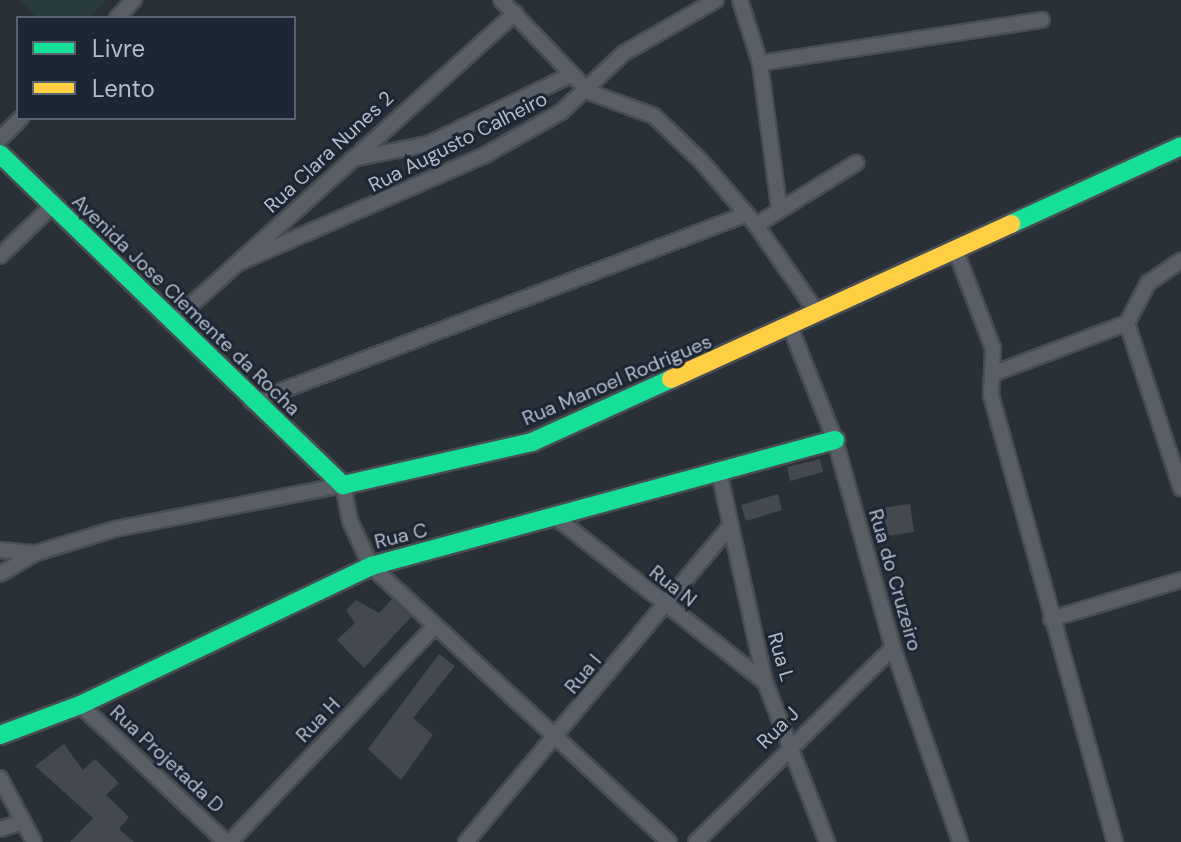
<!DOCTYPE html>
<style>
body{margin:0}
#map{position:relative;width:1181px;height:842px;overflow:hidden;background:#2a3038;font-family:"DM Sans",sans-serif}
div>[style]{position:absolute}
.green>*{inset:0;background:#273a3e}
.building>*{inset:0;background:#444950}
.roads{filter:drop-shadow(2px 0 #484c53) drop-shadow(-2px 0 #484c53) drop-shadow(0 2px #484c53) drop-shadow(0 -2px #484c53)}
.street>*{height:14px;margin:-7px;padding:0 7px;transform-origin:7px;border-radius:7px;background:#5a5e66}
.fast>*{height:18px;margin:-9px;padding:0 9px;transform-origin:9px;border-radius:9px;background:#16e098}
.slow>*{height:18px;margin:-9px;padding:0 9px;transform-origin:9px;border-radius:9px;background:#ffcf43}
span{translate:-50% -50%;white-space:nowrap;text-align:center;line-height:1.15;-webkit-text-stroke:6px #1d2633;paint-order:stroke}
.street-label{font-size:20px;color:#b4bcc9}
.legend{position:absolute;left:16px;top:16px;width:280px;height:104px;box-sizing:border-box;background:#1d2633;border:2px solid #59626f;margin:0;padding:10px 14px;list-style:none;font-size:24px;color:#b4bcc9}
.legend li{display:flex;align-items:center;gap:16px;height:40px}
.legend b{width:40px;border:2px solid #59626f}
</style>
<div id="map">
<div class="green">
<div style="clip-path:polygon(20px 0,106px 0,88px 18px,37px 18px)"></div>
</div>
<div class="building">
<div style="clip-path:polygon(820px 459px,823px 472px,790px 481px,787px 467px)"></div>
<div style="clip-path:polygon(778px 494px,782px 510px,746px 521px,741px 505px)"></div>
<div style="clip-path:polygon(910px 504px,914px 532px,885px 536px,881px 508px)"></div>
<div style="clip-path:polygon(392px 599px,411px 617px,364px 668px,337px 640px,355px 623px,346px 610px,356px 600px,379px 613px)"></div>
<div style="clip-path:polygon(439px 654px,455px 666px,413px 718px,433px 735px,401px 780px,368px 749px)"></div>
<div style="clip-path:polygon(64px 744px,83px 770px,95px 759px,119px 783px,106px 795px,129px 817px,119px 829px,134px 842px,70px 842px,93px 818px,35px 766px)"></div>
</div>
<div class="roads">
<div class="street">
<div style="left:501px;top:0;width:127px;rotate:46.3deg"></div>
<div style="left:589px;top:92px;width:69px;rotate:20.3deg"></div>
<div style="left:654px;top:116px;width:65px;rotate:43.8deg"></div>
<div style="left:701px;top:161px;width:84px;rotate:49.3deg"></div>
<div style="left:756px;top:225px;width:108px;rotate:55.1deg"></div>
<div style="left:740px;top:0;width:66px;rotate:72.4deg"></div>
<div style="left:760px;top:63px;width:145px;rotate:82.5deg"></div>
<div style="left:117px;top:18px;width:25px;rotate:-47deg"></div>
<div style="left:760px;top:63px;width:285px;rotate:-8.7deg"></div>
<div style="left:0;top:139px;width:30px;rotate:-45deg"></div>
<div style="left:352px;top:159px;width:77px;rotate:-11.2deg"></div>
<div style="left:428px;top:144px;width:159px;rotate:-25.8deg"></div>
<div style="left:756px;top:225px;width:118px;rotate:-31.8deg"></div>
<div style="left:955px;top:249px;width:106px;rotate:69deg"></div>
<div style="left:993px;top:348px;width:47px;rotate:92.4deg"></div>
<div style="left:991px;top:395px;width:464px;rotate:74.5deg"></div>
<div style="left:0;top:256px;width:72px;rotate:-43.9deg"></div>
<div style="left:238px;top:263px;width:270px;rotate:-23.6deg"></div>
<div style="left:485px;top:155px;width:87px;rotate:-29.5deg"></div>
<div style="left:561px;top:112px;width:86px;rotate:-43.1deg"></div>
<div style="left:624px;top:53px;width:106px;rotate:-29.9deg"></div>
<div style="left:172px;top:322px;width:462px;rotate:-42deg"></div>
<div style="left:1127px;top:323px;width:174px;rotate:71.9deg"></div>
<div style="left:791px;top:329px;width:119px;rotate:68.4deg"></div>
<div style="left:835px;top:440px;width:216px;rotate:74.4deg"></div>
<div style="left:893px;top:648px;width:205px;rotate:70.9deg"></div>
<div style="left:995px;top:373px;width:141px;rotate:-20.7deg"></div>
<div style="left:1127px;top:323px;width:45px;rotate:-62.3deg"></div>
<div style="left:1148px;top:283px;width:40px;rotate:-34deg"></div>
<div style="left:252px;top:402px;width:529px;rotate:-20.8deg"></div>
<div style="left:720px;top:476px;width:211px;rotate:77.7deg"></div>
<div style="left:765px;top:682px;width:172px;rotate:68.8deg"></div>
<div style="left:558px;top:519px;width:263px;rotate:38.2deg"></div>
<div style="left:0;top:550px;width:36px;rotate:5deg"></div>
<div style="left:0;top:574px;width:42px;rotate:-30.3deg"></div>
<div style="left:36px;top:553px;width:83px;rotate:-16.9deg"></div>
<div style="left:115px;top:529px;width:232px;rotate:-10.9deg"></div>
<div style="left:343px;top:485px;width:37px;rotate:79deg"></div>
<div style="left:350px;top:521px;width:50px;rotate:65deg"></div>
<div style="left:371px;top:566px;width:406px;rotate:42.8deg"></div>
<div style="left:1051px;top:619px;width:136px;rotate:-16.7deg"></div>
<div style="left:80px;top:705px;width:200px;rotate:43.2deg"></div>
<div style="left:0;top:778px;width:72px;rotate:62deg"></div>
<div style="left:0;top:829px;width:24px;rotate:-17deg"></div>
<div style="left:230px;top:842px;width:298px;rotate:-46.5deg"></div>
<div style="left:466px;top:842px;width:407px;rotate:-50.1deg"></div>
<div style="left:696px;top:842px;width:276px;rotate:-44.6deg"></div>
</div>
<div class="fast">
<div style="left:0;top:154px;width:477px;rotate:44deg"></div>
<div style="left:343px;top:485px;width:194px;rotate:-12.8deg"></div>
<div style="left:532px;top:442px;width:153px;rotate:-24.4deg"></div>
<div style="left:1011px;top:224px;width:187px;rotate:-24.6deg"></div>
<div style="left:0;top:735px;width:85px;rotate:-20.6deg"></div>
<div style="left:80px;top:705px;width:322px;rotate:-25.5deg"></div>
<div style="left:371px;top:566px;width:481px;rotate:-15.2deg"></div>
</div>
<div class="slow">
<div style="left:671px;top:379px;width:374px;rotate:-24.5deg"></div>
</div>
</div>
<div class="street-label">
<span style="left:458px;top:142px;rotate:-27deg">Rua Augusto Calheiro</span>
<span style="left:329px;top:152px;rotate:-43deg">Rua Clara Nunes 2</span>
<span style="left:186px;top:305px;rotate:44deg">Avenida Jose Clemente da Rocha</span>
<span style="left:617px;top:380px;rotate:-23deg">Rua Manoel Rodrigues</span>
<span style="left:401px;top:536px;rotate:-14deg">Rua C</span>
<span style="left:895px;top:580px;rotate:74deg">Rua do Cruzeiro</span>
<span style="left:673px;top:586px;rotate:38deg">Rua N</span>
<span style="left:781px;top:657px;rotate:74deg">Rua L</span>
<span style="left:583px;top:674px;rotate:-50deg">Rua I</span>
<span style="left:318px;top:720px;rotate:-46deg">Rua H</span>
<span style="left:778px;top:728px;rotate:-45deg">Rua J</span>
<span style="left:167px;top:759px;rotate:43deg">Rua Projetada D</span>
</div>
<ul class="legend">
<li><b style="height:10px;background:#16e098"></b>Livre</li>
<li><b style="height:10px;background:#ffcf43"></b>Lento</li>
</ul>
</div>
